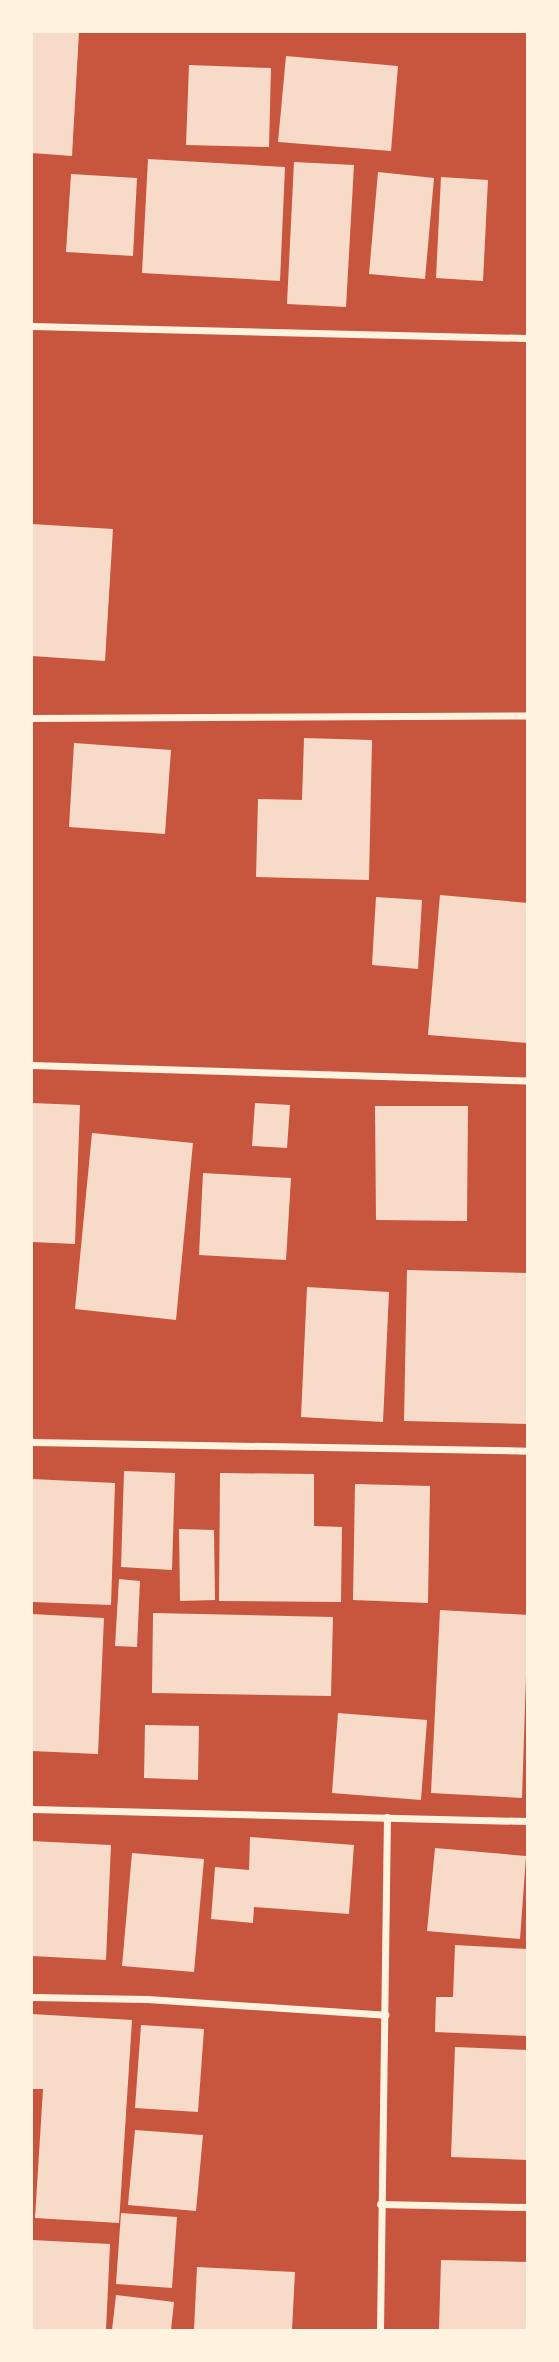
<!DOCTYPE html>
<style>
body{margin:0}
#map{position:relative;width:559px;height:2362px;overflow:hidden;background:#c8553d;font-family:"Public Sans",sans-serif}
div>[style]{position:absolute}
.building>*{inset:0;background:#f7dbc8}
.minor>*{height:7px;margin:-3.5px;padding:0 3.5px;transform-origin:3.5px;border-radius:3.5px;background:#fff3e0}
span{translate:-50% -50%;white-space:nowrap;text-align:center;line-height:1.15;-webkit-text-stroke:6px #fff3e0;paint-order:stroke}
.frame{position:absolute;inset:0;border:33px solid #fff3e0;pointer-events:none}
</style>
<div id="map">
<div class="building">
<div style="clip-path:polygon(32px 32px,79px 32px,72px 156px,32px 153px)"></div>
<div style="clip-path:polygon(286px 56px,398px 66px,391px 151px,278px 142px)"></div>
<div style="clip-path:polygon(189px 65px,271px 68px,269px 147px,186px 145px)"></div>
<div style="clip-path:polygon(148px 159px,285px 167px,280px 281px,142px 273px)"></div>
<div style="clip-path:polygon(294px 162px,354px 165px,346px 307px,287px 304px)"></div>
<div style="clip-path:polygon(378px 172px,434px 178px,425px 279px,369px 274px)"></div>
<div style="clip-path:polygon(71px 174px,137px 178px,133px 256px,66px 252px)"></div>
<div style="clip-path:polygon(441px 177px,488px 180px,483px 281px,436px 278px)"></div>
<div style="clip-path:polygon(32px 524px,113px 529px,105px 661px,32px 656px)"></div>
<div style="clip-path:polygon(304px 738px,372px 740px,369px 880px,256px 877px,258px 799px,302px 800px)"></div>
<div style="clip-path:polygon(74px 743px,171px 750px,165px 834px,69px 827px)"></div>
<div style="clip-path:polygon(440px 895px,528px 903px,528px 1043px,428px 1035px)"></div>
<div style="clip-path:polygon(376px 897px,422px 900px,418px 969px,372px 965px)"></div>
<div style="clip-path:polygon(32px 1103px,80px 1105px,75px 1244px,32px 1242px)"></div>
<div style="clip-path:polygon(255px 1103px,290px 1105px,287px 1148px,252px 1146px)"></div>
<div style="clip-path:polygon(375px 1106px,468px 1106px,467px 1221px,376px 1220px)"></div>
<div style="clip-path:polygon(92px 1133px,193px 1143px,176px 1320px,75px 1309px)"></div>
<div style="clip-path:polygon(203px 1173px,291px 1178px,286px 1260px,199px 1255px)"></div>
<div style="clip-path:polygon(407px 1270px,528px 1273px,527px 1424px,404px 1421px)"></div>
<div style="clip-path:polygon(307px 1287px,389px 1292px,383px 1422px,301px 1417px)"></div>
<div style="clip-path:polygon(124px 1471px,175px 1473px,172px 1570px,121px 1567px)"></div>
<div style="clip-path:polygon(220px 1473px,314px 1474px,314px 1526px,342px 1527px,341px 1602px,219px 1601px)"></div>
<div style="clip-path:polygon(32px 1479px,115px 1483px,111px 1605px,32px 1602px)"></div>
<div style="clip-path:polygon(355px 1484px,430px 1486px,428px 1603px,353px 1600px)"></div>
<div style="clip-path:polygon(179px 1529px,214px 1530px,215px 1600px,180px 1601px)"></div>
<div style="clip-path:polygon(119px 1579px,140px 1581px,137px 1647px,115px 1646px)"></div>
<div style="clip-path:polygon(440px 1610px,528px 1615px,522px 1798px,431px 1793px)"></div>
<div style="clip-path:polygon(153px 1613px,333px 1617px,331px 1696px,152px 1693px)"></div>
<div style="clip-path:polygon(32px 1614px,104px 1618px,98px 1754px,32px 1751px)"></div>
<div style="clip-path:polygon(338px 1713px,427px 1720px,421px 1800px,332px 1793px)"></div>
<div style="clip-path:polygon(145px 1725px,199px 1726px,198px 1780px,144px 1778px)"></div>
<div style="clip-path:polygon(250px 1837px,354px 1845px,349px 1914px,254px 1907px,253px 1923px,211px 1919px,215px 1867px,249px 1870px)"></div>
<div style="clip-path:polygon(32px 1841px,111px 1845px,106px 1960px,32px 1956px)"></div>
<div style="clip-path:polygon(435px 1848px,526px 1856px,520px 1939px,427px 1931px)"></div>
<div style="clip-path:polygon(132px 1853px,204px 1859px,194px 1972px,122px 1966px)"></div>
<div style="clip-path:polygon(455px 1945px,528px 1949px,528px 2036px,435px 2032px,436px 1997px,453px 1997px)"></div>
<div style="clip-path:polygon(32px 2014px,132px 2020px,119px 2223px,35px 2218px,43px 2089px,32px 2089px)"></div>
<div style="clip-path:polygon(141px 2025px,204px 2029px,198px 2112px,135px 2108px)"></div>
<div style="clip-path:polygon(455px 2047px,528px 2050px,528px 2160px,451px 2157px)"></div>
<div style="clip-path:polygon(135px 2130px,203px 2135px,196px 2211px,128px 2205px)"></div>
<div style="clip-path:polygon(121px 2213px,177px 2217px,172px 2288px,116px 2284px)"></div>
<div style="clip-path:polygon(32px 2240px,110px 2244px,106px 2330px,32px 2330px)"></div>
<div style="clip-path:polygon(441px 2260px,528px 2262px,528px 2330px,439px 2330px)"></div>
<div style="clip-path:polygon(197px 2267px,295px 2272px,292px 2330px,194px 2330px)"></div>
<div style="clip-path:polygon(116px 2295px,174px 2302px,171px 2330px,112px 2330px)"></div>
</div>
<div class="minor">
<div style="left:32px;top:326px;width:496px;rotate:1.4deg"></div>
<div style="left:32px;top:718px;width:496px;rotate:-0.3deg"></div>
<div style="left:32px;top:1065px;width:496px;rotate:1.8deg"></div>
<div style="left:32px;top:1442px;width:496px;rotate:1deg"></div>
<div style="left:32px;top:1809px;width:496px;rotate:1.4deg"></div>
<div style="left:32px;top:1997px;width:115px;rotate:1deg"></div>
<div style="left:147px;top:1999px;width:239px;rotate:3.8deg"></div>
<div style="left:380px;top:2204px;width:148px;rotate:1.2deg"></div>
<div style="left:380px;top:2330px;width:513px;rotate:-89.22deg"></div>
</div>
<div class="frame"></div>
</div>
